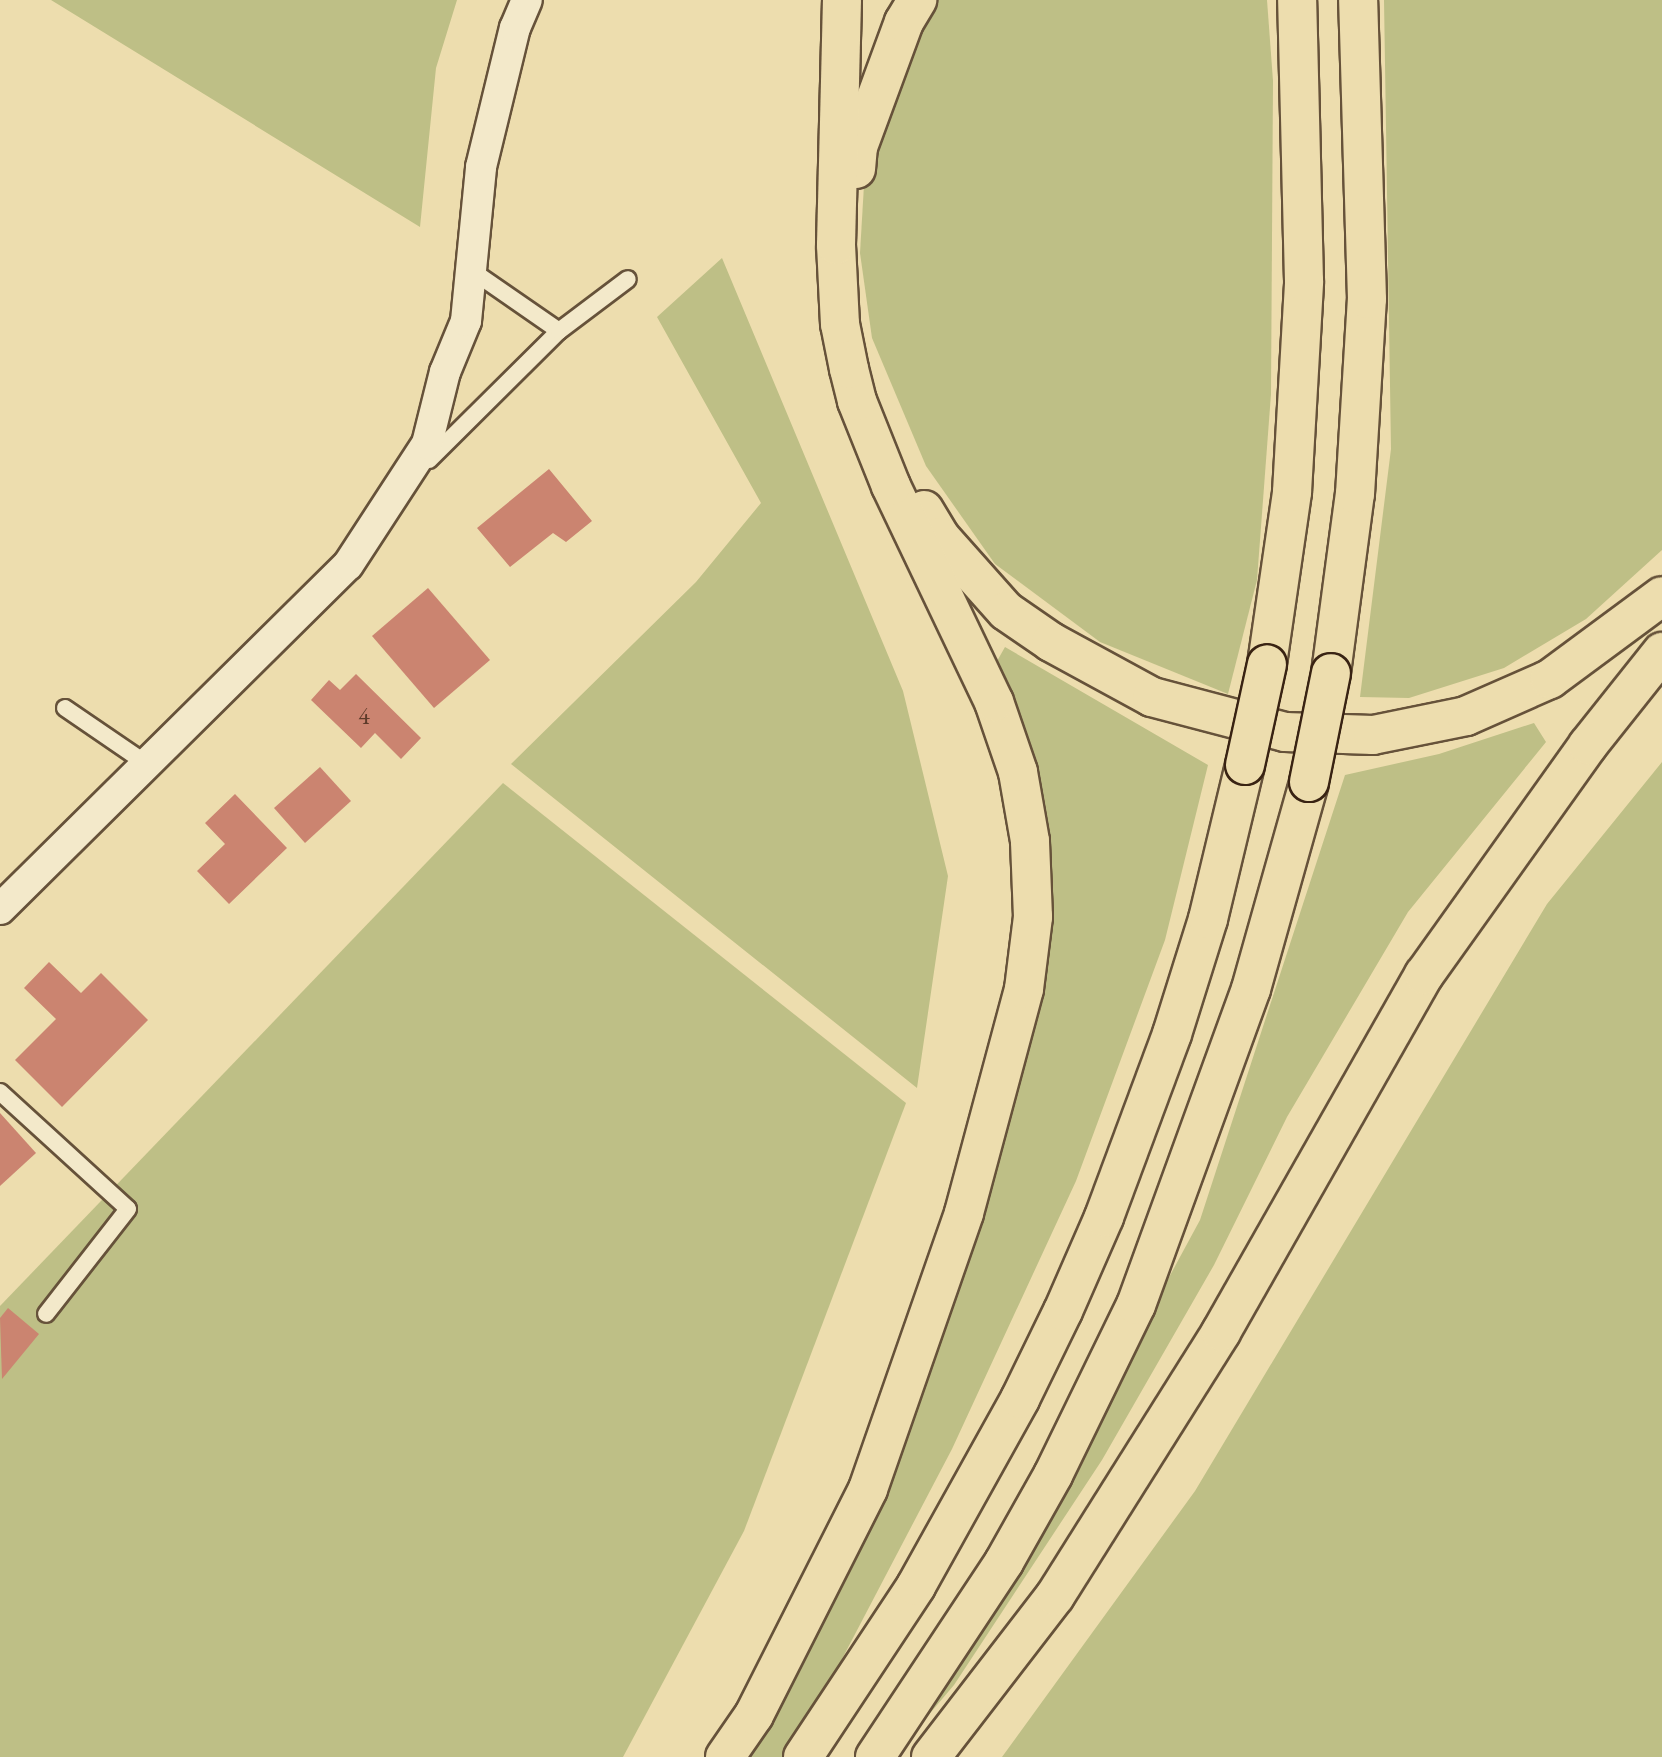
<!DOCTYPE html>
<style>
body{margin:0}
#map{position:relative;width:1662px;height:1757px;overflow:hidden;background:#edddae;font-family:"EB Garamond",serif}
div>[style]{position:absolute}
.green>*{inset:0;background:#bebf86}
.building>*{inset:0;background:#cb8470}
.roads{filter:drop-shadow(2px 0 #66523a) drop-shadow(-2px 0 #66523a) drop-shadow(0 2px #66523a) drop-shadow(0 -2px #66523a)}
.lane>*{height:16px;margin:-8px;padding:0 8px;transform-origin:8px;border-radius:8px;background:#f3e9ca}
.street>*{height:30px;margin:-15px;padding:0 15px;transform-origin:15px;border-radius:15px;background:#f3e9ca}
.highway>*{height:38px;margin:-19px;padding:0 19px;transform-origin:19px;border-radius:19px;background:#edddae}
.bridges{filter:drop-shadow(2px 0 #392313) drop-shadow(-2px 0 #392313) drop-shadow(0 2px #392313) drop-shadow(0 -2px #392313)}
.highway-bridge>*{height:38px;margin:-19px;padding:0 19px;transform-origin:19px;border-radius:19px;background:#edddae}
span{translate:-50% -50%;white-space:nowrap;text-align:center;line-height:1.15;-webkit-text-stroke:5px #f3e9ca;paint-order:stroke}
.number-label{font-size:24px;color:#5e3b2a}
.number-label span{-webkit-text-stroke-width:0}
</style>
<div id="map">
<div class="green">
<div style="clip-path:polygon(51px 0,457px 0,436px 68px,420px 227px)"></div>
<div style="clip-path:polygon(925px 0,1267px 0,1273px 81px,1271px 394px,1257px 580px,1228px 694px,1100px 642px,995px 564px,926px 466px,872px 338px,860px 253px,866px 151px)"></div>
<div style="clip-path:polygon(1384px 0,1662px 0,1662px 550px,1586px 619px,1504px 668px,1409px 698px,1360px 697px,1391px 449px)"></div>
<div style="clip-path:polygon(722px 258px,903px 691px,948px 876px,917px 1088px,511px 764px,696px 582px,761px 503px,657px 317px)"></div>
<div style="clip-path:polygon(1005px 647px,1208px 765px,1165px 940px,1076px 1181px,952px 1449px,799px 1741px,786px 1757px,742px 1757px,792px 1673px,1045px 911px,992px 670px)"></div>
<div style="clip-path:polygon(1534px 723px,1546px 742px,1408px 912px,1287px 1117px,1214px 1265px,1102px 1460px,954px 1685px,909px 1738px,995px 1599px,1200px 1220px,1345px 775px,1439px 754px)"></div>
<div style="clip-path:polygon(1662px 762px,1662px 1757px,1002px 1757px,1195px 1491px,1547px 904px)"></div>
<div style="clip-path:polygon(503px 783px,906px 1103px,744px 1531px,623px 1757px,0 1757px,0 1306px)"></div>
</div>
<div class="building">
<div style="clip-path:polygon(549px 469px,592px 521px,566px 542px,553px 533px,510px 567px,477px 528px)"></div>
<div style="clip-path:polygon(428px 588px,490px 660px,434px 708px,372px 636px)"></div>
<div style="clip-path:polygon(356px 674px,421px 738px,401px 759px,375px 733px,361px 748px,311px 700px,329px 680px,340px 690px)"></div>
<div style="clip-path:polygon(320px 767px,351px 801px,305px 843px,274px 808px)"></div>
<div style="clip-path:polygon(235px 794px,287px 848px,229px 904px,197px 871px,225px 844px,205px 823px)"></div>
<div style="clip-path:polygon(49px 962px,81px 993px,101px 973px,148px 1020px,62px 1107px,15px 1060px,56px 1019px,24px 988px)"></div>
<div style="clip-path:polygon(0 1113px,36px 1153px,0 1186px)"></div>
<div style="clip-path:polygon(8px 1308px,39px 1334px,2px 1379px,0 1318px)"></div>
</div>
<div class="roads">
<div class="lane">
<div style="left:471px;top:270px;width:107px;rotate:34.7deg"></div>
<div style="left:429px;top:460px;width:183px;rotate:-44.8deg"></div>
<div style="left:559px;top:331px;width:86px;rotate:-37deg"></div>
<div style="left:65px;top:708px;width:99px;rotate:34.3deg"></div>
<div style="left:0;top:1092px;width:173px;rotate:42.4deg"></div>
<div style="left:128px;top:1209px;width:133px;rotate:128deg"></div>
</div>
<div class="street">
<div style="left:0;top:909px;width:489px;rotate:-44.7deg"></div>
<div style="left:348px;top:565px;width:145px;rotate:-56.9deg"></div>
<div style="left:427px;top:444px;width:74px;rotate:-76deg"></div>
<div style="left:445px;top:372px;width:55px;rotate:-67.6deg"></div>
<div style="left:466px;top:321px;width:155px;rotate:-84.4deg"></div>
<div style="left:481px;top:167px;width:143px;rotate:-76.3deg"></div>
<div style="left:515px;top:28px;width:30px;rotate:-67deg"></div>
</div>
<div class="highway">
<div style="left:856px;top:169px;width:22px;rotate:-85deg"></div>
<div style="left:858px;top:147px;width:133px;rotate:-69.8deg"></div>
<div style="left:904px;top:22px;width:26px;rotate:-59deg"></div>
<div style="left:924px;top:510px;width:31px;rotate:59deg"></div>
<div style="left:940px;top:537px;width:99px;rotate:48.3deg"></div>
<div style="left:1006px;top:611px;width:55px;rotate:34.6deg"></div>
<div style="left:1051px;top:642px;width:115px;rotate:28.6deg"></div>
<div style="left:1152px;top:697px;width:138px;rotate:14.7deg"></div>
<div style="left:1285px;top:732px;width:88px;rotate:2deg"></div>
<div style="left:1373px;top:735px;width:95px;rotate:-11.5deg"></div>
<div style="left:1466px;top:716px;width:92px;rotate:-23.8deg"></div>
<div style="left:1550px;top:679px;width:139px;rotate:-36.5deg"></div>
<div style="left:1267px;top:664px;width:174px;rotate:-81.7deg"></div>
<div style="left:1292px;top:492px;width:211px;rotate:-86.7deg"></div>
<div style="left:1304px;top:281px;width:281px;rotate:-91.4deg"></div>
<div style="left:1331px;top:673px;width:181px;rotate:-82.4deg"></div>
<div style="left:1355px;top:494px;width:195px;rotate:-86.5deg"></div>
<div style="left:1367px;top:299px;width:299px;rotate:-91.7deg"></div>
<div style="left:725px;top:1757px;width:51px;rotate:-55.4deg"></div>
<div style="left:754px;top:1715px;width:253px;rotate:-63.2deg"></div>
<div style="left:868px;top:1489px;width:292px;rotate:-70.8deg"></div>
<div style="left:964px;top:1213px;width:232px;rotate:-75deg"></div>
<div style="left:1024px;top:989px;width:73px;rotate:-82.9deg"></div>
<div style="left:1033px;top:917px;width:76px;rotate:-92.3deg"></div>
<div style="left:1030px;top:841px;width:70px;rotate:-99.9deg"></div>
<div style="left:1018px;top:772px;width:74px;rotate:-108.9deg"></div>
<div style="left:994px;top:702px;width:239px;rotate:-115.5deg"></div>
<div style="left:891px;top:486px;width:92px;rotate:-111.8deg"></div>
<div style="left:857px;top:401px;width:33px;rotate:-104deg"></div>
<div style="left:849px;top:369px;width:46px;rotate:-101.3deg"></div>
<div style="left:840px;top:324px;width:79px;rotate:-92.9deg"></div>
<div style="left:836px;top:245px;width:245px;rotate:-88.6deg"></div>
<div style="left:803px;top:1757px;width:205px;rotate:-56.5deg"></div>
<div style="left:916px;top:1586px;width:214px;rotate:-60.9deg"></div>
<div style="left:1020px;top:1399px;width:98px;rotate:-64deg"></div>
<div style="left:1063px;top:1311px;width:103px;rotate:-66.4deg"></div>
<div style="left:1104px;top:1217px;width:195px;rotate:-69.6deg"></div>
<div style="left:1172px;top:1034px;width:121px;rotate:-72.6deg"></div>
<div style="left:1208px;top:919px;width:158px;rotate:-76.5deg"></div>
<div style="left:875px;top:1757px;width:234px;rotate:-56.5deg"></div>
<div style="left:1004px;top:1562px;width:100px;rotate:-60.6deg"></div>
<div style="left:1053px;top:1475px;width:189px;rotate:-64deg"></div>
<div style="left:1136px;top:1305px;width:336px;rotate:-70deg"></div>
<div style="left:1251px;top:989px;width:215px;rotate:-74.3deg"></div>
<div style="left:931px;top:1757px;width:203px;rotate:-52.4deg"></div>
<div style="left:1055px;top:1596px;width:312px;rotate:-57.8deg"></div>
<div style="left:1221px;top:1332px;width:411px;rotate:-60.4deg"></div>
<div style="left:1424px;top:975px;width:282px;rotate:-54.5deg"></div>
<div style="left:1588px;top:745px;width:119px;rotate:-51.5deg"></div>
</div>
</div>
<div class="bridges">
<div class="highway-bridge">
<div style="left:1245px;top:765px;width:103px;rotate:-77.7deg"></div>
<div style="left:1309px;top:782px;width:111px;rotate:-78.6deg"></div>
</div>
</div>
<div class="number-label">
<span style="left:364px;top:716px">4</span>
</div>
</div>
